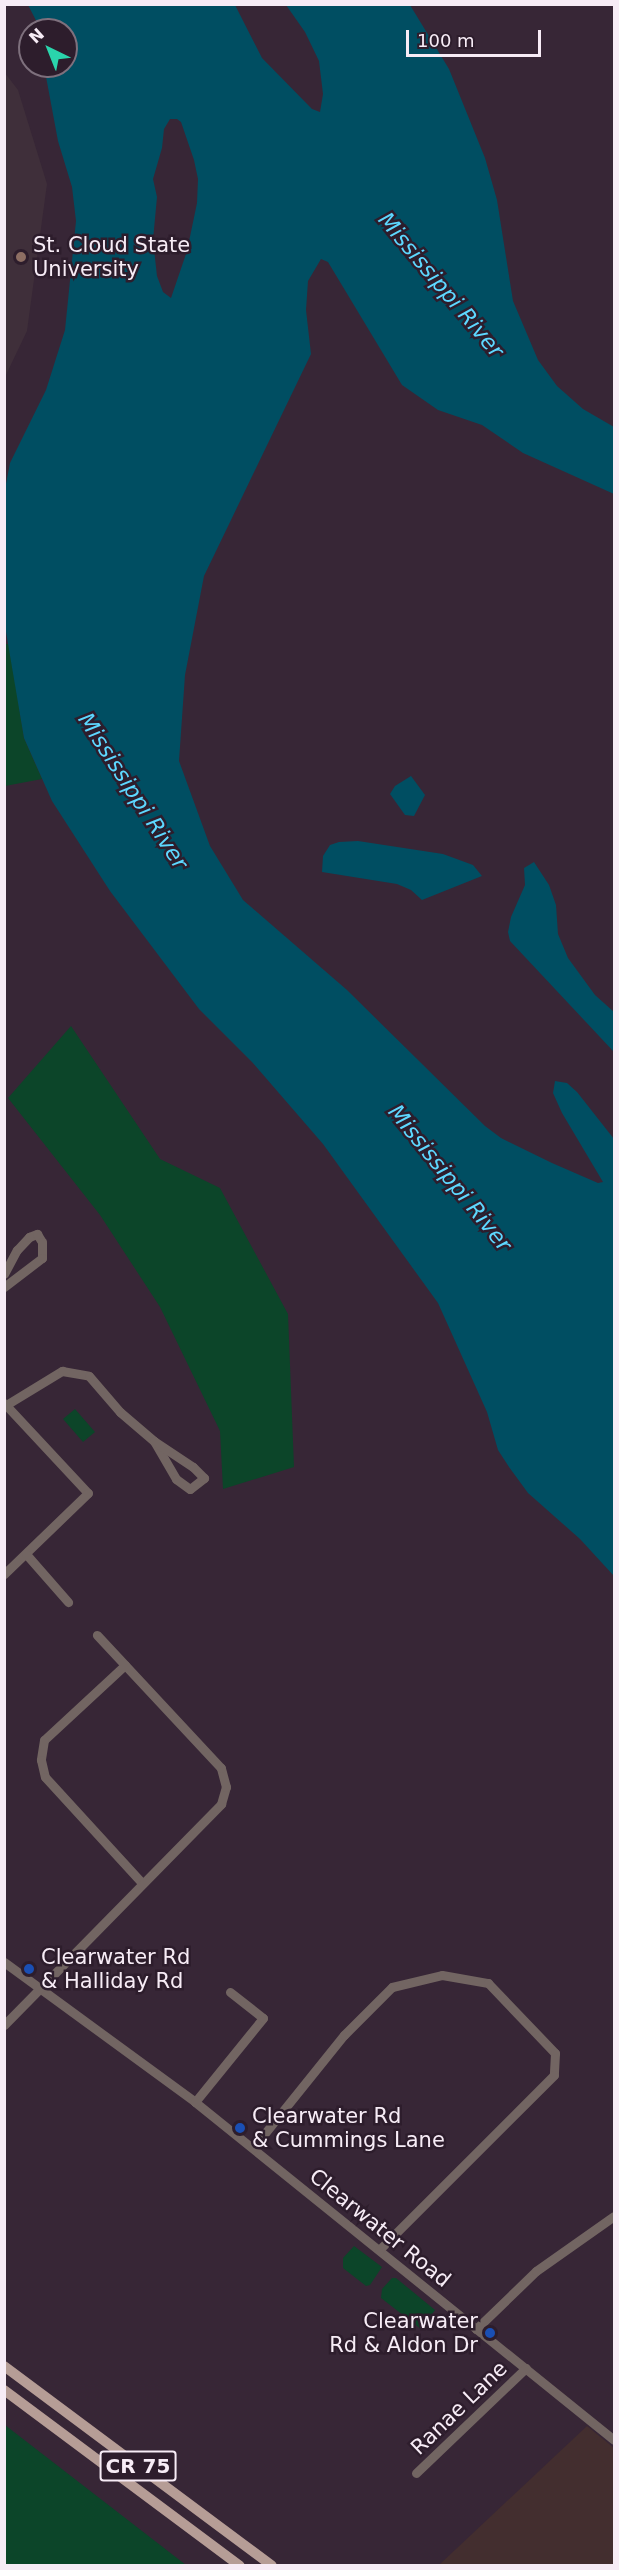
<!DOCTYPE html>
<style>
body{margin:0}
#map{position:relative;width:619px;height:2570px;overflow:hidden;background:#372636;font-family:"DejaVu Sans",sans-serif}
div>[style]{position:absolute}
.commercial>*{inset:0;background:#432e2f}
.education>*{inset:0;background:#3f2f3a}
.green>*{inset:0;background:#0c4529}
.water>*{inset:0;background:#004e62}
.minor>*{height:9px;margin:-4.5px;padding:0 4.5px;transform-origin:4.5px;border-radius:4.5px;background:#726562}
.major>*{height:10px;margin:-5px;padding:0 5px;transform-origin:5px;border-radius:5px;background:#b69d96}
.dots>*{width:16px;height:16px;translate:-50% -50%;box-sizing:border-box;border:3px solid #2d1d2c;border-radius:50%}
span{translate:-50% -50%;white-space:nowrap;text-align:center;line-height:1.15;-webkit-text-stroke:5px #2d1d2c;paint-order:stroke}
.shield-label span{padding:2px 4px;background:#2d1d2c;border:2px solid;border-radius:4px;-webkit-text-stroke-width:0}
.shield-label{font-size:20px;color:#f7ecf6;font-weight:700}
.poi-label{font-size:21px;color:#f7ecf6}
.left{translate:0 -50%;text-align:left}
.right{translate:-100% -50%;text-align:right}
.street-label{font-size:21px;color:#f7ecf6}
.water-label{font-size:22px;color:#5dd8ff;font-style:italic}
.frame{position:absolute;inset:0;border:6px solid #f7ecf6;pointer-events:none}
.north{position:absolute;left:18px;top:18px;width:60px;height:60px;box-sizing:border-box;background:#2d1d2c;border:2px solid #7e707d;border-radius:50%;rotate:317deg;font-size:16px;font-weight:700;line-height:24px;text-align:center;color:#f7ecf6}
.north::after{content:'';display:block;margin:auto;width:21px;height:27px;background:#2ad5ac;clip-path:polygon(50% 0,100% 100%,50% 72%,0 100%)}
.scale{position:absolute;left:406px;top:30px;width:135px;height:27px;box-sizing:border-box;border:3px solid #f7ecf6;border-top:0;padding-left:8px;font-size:18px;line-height:21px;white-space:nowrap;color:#f7ecf6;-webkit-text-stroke:4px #2d1d2c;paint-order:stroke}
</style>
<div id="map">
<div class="commercial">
<div style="clip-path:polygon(587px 2426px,614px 2448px,614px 2565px,439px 2565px)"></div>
</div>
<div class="education">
<div style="clip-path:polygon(5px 73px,18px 90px,47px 184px,27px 331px,5px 377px)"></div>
</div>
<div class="green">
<div style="clip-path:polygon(5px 644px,9px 644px,24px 738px,42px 779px,5px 786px)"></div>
<div style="clip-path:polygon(71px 1026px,160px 1159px,220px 1188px,288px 1314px,294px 1467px,223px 1489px,220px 1431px,160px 1307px,100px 1215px,8px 1098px)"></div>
<div style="clip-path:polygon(75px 1409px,95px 1432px,83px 1442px,63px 1419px)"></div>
<div style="clip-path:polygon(354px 2246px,382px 2267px,370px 2285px,366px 2286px,343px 2268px,343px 2258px)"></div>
<div style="clip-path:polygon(392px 2278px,396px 2278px,435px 2310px,421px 2329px,381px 2298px,382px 2289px)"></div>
<div style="clip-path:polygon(4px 2425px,5px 2425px,186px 2565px,5px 2565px)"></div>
</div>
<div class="water">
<div style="clip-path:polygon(evenodd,28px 5px,235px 5px,262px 58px,312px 109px,320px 112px,323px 94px,319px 61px,305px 32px,286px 5px,410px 5px,449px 69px,485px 158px,497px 200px,513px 301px,538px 360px,557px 386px,583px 409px,614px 427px,614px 494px,523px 453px,482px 425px,438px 410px,402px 385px,334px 272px,328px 262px,321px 259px,308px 281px,306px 310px,311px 354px,204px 576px,185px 675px,179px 761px,210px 846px,243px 900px,347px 990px,485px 1126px,501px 1138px,552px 1163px,598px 1183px,603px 1182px,562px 1113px,553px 1093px,555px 1081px,567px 1083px,577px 1092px,614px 1139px,614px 1576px,580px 1539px,528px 1493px,509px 1467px,498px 1450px,487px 1412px,438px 1303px,323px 1144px,252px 1062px,199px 1009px,110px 891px,52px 801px,24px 738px,5px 626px,5px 489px,10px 463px,46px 390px,65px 330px,76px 221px,72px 187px,58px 141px,44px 66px,66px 66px,66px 30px,41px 30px,28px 5px,170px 119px,177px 119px,181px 122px,194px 160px,198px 179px,197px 203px,187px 251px,171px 298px,163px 292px,157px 276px,153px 240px,157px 197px,153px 179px,162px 148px,164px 129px,170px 119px)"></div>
<div style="clip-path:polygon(411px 776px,425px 795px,414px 816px,405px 815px,390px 794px,395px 786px)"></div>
<div style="clip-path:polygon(358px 841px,443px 854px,473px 865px,482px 876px,422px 900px,411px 890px,397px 884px,322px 872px,323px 856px,330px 845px,339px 842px)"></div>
<div style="clip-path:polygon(534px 862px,549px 885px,556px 905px,558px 934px,568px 958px,595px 995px,614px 1012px,614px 1052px,510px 941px,508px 932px,511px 917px,525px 885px,524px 868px)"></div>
</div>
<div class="minor">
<div style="left:4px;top:1274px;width:27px;rotate:-62deg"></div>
<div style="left:17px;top:1250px;width:18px;rotate:-47deg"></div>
<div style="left:29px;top:1237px;width:9px;rotate:-21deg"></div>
<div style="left:37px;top:1234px;width:9px;rotate:58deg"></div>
<div style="left:42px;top:1242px;width:16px;rotate:90deg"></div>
<div style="left:42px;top:1258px;width:48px;rotate:142.7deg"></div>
<div style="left:4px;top:1403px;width:123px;rotate:47deg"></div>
<div style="left:88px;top:1493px;width:117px;rotate:136deg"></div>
<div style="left:6px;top:1405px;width:66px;rotate:-31.3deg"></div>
<div style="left:62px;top:1371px;width:27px;rotate:10deg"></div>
<div style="left:89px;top:1376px;width:48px;rotate:49.3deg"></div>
<div style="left:120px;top:1412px;width:45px;rotate:40.5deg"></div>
<div style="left:154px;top:1441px;width:44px;rotate:59.9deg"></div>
<div style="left:176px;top:1479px;width:17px;rotate:36deg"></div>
<div style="left:190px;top:1489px;width:18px;rotate:-38deg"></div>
<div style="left:204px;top:1478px;width:16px;rotate:-135deg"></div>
<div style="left:193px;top:1467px;width:47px;rotate:-146.3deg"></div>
<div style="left:26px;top:1554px;width:64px;rotate:48.8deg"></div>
<div style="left:125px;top:1665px;width:110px;rotate:137.2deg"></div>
<div style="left:44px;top:1740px;width:20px;rotate:99deg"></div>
<div style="left:41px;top:1760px;width:17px;rotate:77deg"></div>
<div style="left:45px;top:1777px;width:144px;rotate:47.5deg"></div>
<div style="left:4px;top:1962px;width:237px;rotate:36.2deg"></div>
<div style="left:195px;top:2102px;width:538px;rotate:38.89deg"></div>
<div style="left:4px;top:2025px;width:310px;rotate:-45.5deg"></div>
<div style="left:221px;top:1804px;width:18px;rotate:-74deg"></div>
<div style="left:226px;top:1787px;width:20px;rotate:-105deg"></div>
<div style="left:221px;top:1768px;width:182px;rotate:-133deg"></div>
<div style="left:195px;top:2102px;width:108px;rotate:-51deg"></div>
<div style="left:263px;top:2018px;width:42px;rotate:-141.8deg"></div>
<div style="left:253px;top:2148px;width:145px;rotate:-51.2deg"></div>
<div style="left:344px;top:2035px;width:68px;rotate:-45deg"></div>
<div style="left:392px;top:1987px;width:51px;rotate:-13.5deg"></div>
<div style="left:442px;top:1975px;width:47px;rotate:9.9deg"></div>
<div style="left:488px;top:1983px;width:97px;rotate:46.3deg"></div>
<div style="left:555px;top:2053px;width:22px;rotate:93deg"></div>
<div style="left:554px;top:2075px;width:247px;rotate:135deg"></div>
<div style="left:476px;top:2329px;width:83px;rotate:-44deg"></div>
<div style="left:536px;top:2271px;width:95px;rotate:-35.2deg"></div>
<div style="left:416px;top:2473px;width:152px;rotate:-43.7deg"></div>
</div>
<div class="major">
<div style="left:4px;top:2366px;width:334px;rotate:36.7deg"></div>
<div style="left:4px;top:2390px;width:294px;rotate:36.7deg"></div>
</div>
<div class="dots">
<div style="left:21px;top:257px;background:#8d6e63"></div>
<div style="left:29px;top:1969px;background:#1a4fb4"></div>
<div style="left:240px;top:2128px;background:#1a4fb4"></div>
<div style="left:490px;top:2333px;background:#1a4fb4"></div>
</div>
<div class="shield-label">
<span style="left:138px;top:2466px">CR 75</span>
</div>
<div class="poi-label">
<span class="left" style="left:33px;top:257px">St. Cloud State<br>University</span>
<span class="left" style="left:41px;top:1969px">Clearwater Rd<br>&amp; Halliday Rd</span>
<span class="left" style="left:252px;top:2128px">Clearwater Rd<br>&amp; Cummings Lane</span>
<span class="right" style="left:478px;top:2333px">Clearwater<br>Rd &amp; Aldon Dr</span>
</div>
<div class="street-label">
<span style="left:380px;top:2228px;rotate:39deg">Clearwater Road</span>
<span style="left:459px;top:2408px;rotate:-44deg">Ranae Lane</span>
</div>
<div class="water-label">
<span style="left:441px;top:285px;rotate:50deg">Mississippi River</span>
<span style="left:133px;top:791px;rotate:57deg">Mississippi River</span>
<span style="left:450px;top:1178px;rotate:51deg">Mississippi River</span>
</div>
<div class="frame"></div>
<div class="north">N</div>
<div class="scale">100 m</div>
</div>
